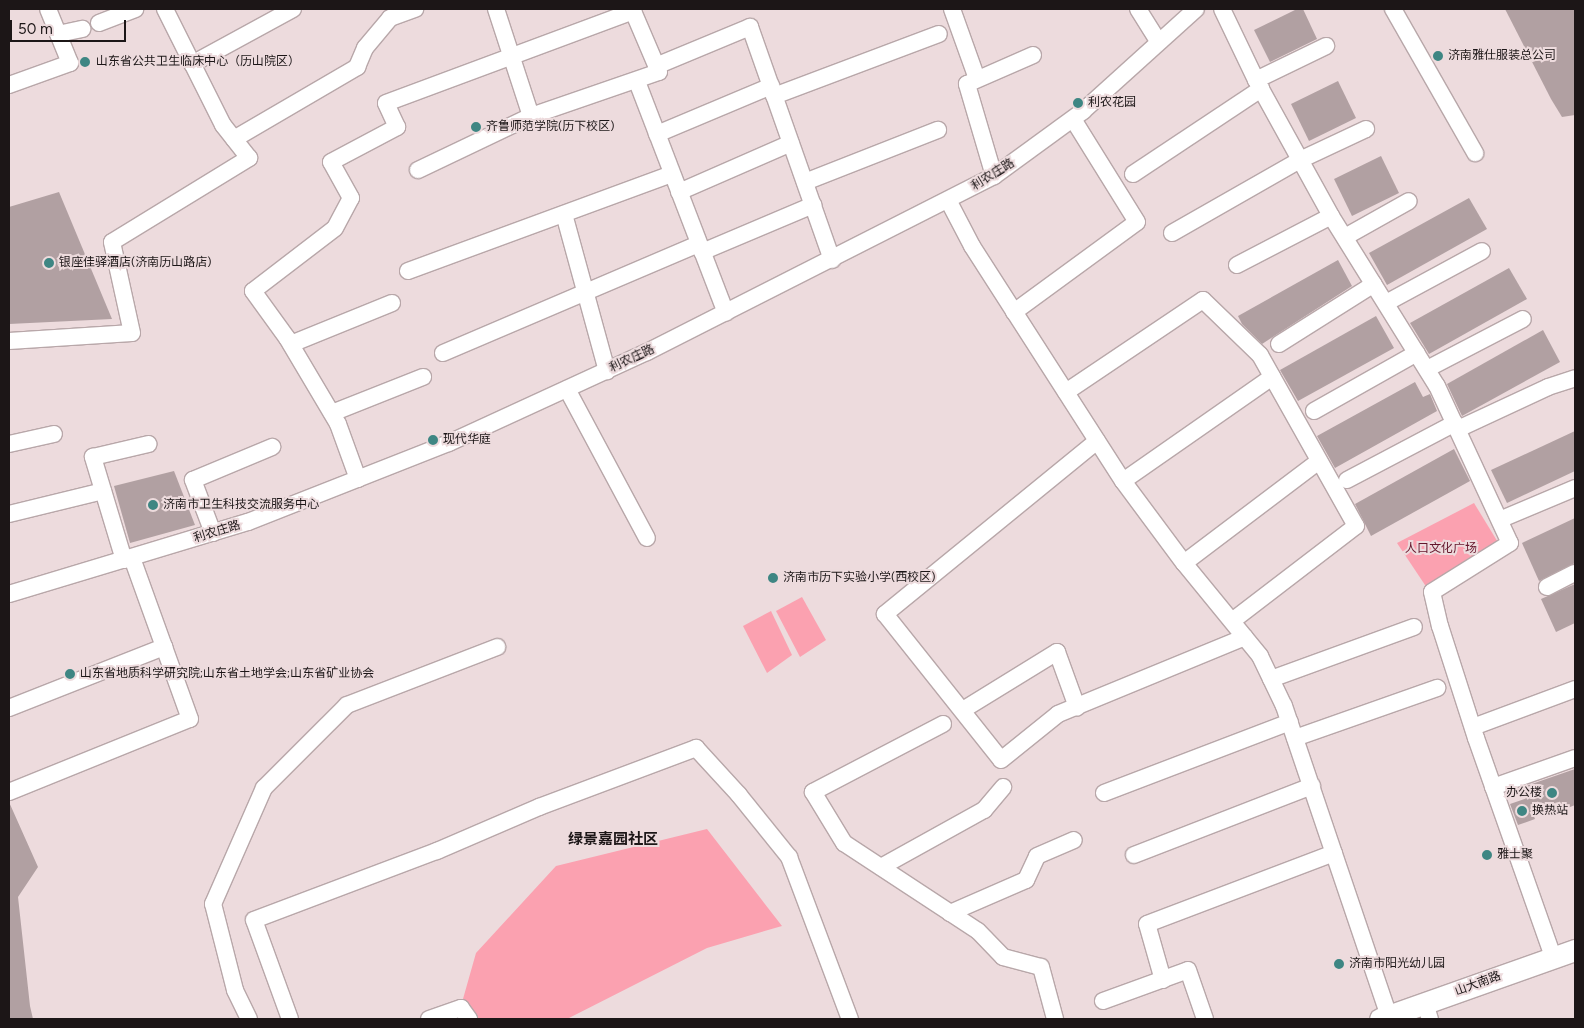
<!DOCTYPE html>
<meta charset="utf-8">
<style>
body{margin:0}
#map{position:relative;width:1584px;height:1028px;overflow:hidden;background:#eddbdd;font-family:Figtree,"Noto Sans SC",sans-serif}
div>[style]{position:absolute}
.green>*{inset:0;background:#fba1b0}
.building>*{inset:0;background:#b1a0a2}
.roads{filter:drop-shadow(1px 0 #b8a7a9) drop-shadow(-1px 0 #b8a7a9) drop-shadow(0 1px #b8a7a9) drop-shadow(0 -1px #b8a7a9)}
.minor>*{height:16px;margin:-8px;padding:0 8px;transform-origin:8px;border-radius:8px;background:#fff}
.major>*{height:21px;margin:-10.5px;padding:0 10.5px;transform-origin:10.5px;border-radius:10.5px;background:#fff}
.dots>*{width:14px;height:14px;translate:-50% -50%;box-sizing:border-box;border:2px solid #eddbdd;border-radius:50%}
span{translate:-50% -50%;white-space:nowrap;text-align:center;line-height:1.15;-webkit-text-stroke:4px #eddbdd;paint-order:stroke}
.poi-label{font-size:12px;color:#1c1617}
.left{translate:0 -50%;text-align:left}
.right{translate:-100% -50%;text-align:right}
.street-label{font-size:12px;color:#1c1617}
.park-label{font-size:12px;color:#64152b}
.quarter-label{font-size:15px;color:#1c1617;font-weight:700}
.frame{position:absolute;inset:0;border:10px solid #1c1617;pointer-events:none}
.scale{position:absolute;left:10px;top:20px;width:116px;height:22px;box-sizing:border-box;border:2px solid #1c1617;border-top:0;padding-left:6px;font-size:15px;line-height:18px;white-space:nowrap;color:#1c1617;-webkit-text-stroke:4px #eddbdd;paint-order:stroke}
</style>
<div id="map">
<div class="green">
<div style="clip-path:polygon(1474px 503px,1499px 544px,1427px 588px,1397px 543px)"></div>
<div style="clip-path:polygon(802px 597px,826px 640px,800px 657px,776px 611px)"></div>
<div style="clip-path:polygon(771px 611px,792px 655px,767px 673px,743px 626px)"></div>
<div style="clip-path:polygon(707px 829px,782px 926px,707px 948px,567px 1019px,424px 1019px,461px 1006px,476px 953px,556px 866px)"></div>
</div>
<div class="building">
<div style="clip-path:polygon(1297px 9px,1303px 9px,1317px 39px,1270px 62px,1254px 30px)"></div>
<div style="clip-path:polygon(1505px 9px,1575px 9px,1575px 115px,1562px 117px,1551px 99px)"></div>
<div style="clip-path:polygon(1338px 81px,1356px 118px,1309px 141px,1291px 104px)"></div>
<div style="clip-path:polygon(1381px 156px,1399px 193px,1352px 216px,1334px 179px)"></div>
<div style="clip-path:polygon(59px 192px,112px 319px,9px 324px,9px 207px)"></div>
<div style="clip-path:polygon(1469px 198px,1487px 229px,1387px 285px,1369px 253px)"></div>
<div style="clip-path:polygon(1338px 260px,1352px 286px,1262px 344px,1242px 324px,1238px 316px)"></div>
<div style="clip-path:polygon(1509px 268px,1527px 299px,1429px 354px,1410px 323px)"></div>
<div style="clip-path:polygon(1376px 316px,1394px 348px,1298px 401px,1280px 370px)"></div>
<div style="clip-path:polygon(1543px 330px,1560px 362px,1462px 416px,1447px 384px)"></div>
<div style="clip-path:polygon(1415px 382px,1423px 397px,1430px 394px,1437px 411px,1335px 468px,1317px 436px)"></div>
<div style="clip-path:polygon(1575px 431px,1575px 471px,1507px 503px,1491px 470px)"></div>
<div style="clip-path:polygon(1454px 449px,1470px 481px,1371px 536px,1355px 504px)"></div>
<div style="clip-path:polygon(174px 471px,195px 525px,130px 543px,114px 486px)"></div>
<div style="clip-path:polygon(1575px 518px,1575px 563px,1539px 581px,1522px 543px)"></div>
<div style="clip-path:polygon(1575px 584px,1575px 623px,1556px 632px,1541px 599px)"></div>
<div style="clip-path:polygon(1575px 769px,1575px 805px,1558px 812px,1555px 803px,1532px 811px,1535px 819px,1518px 825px,1510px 804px,1530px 797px,1526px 786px)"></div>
<div style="clip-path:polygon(9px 802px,38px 867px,18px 897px,30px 1006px,33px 1019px,9px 1019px)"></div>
</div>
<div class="roads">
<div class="minor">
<div style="left:496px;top:9px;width:113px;rotate:71.9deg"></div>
<div style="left:531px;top:116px;width:135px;rotate:-19deg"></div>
<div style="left:659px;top:72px;width:66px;rotate:-113.1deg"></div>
<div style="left:952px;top:9px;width:74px;rotate:70.3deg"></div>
<div style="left:1138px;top:9px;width:34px;rotate:58deg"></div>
<div style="left:1222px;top:9px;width:79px;rotate:64.4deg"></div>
<div style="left:1256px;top:80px;width:155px;rotate:61.1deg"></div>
<div style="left:1331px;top:216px;width:200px;rotate:58.1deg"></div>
<div style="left:1437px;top:386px;width:173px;rotate:65.1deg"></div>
<div style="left:1510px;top:543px;width:92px;rotate:147.9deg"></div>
<div style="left:1432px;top:592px;width:35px;rotate:77deg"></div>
<div style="left:1440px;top:626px;width:118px;rotate:72.2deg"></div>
<div style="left:1476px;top:738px;width:232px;rotate:70.6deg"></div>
<div style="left:1393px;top:9px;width:166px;rotate:60.3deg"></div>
<div style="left:99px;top:23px;width:39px;rotate:-21deg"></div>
<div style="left:58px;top:34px;width:25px;rotate:-12deg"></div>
<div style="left:192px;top:64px;width:115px;rotate:-28.6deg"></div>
<div style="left:656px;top:66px;width:102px;rotate:-22.5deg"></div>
<div style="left:750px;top:27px;width:247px;rotate:70.6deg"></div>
<div style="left:1256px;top:80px;width:78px;rotate:-25.9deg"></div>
<div style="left:638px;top:84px;width:245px;rotate:69deg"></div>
<div style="left:9px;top:85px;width:65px;rotate:-19.8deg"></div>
<div style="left:70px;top:63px;width:58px;rotate:-112.2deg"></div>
<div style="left:774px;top:96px;width:176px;rotate:-20.6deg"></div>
<div style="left:657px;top:134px;width:124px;rotate:-22.8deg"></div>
<div style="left:234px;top:139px;width:143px;rotate:-30.3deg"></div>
<div style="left:357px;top:67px;width:21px;rotate:-67deg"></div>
<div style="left:365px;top:48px;width:39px;rotate:-50deg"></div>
<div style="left:390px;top:18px;width:27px;rotate:-20deg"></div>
<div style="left:418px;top:170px;width:125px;rotate:-25.5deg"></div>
<div style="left:1133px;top:174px;width:154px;rotate:-33.6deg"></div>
<div style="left:994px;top:176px;width:96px;rotate:-106.4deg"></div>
<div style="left:967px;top:84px;width:72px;rotate:-23.7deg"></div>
<div style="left:805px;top:182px;width:143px;rotate:-21.4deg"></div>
<div style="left:679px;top:192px;width:122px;rotate:-23.6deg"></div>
<div style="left:948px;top:200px;width:52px;rotate:62.4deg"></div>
<div style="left:972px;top:246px;width:279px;rotate:57.3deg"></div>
<div style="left:1123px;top:481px;width:102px;rotate:53.4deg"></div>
<div style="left:1184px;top:563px;width:120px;rotate:50.7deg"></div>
<div style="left:1260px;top:656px;width:55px;rotate:64.4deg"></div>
<div style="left:1284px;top:706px;width:327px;rotate:71.3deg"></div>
<div style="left:564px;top:214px;width:163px;rotate:74.7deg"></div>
<div style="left:1172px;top:233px;width:147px;rotate:-29.7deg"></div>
<div style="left:1300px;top:160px;width:73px;rotate:-25.2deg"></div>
<div style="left:1345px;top:237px;width:73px;rotate:-29.4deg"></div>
<div style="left:702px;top:252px;width:121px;rotate:-22.9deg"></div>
<div style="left:1237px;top:265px;width:106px;rotate:-27.5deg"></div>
<div style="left:408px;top:271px;width:281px;rotate:-20.2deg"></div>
<div style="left:1386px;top:303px;width:109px;rotate:-28.4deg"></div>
<div style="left:1014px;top:312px;width:152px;rotate:-36.2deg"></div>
<div style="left:1137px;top:222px;width:121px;rotate:-121.9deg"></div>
<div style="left:9px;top:341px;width:123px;rotate:-3.7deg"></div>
<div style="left:132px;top:333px;width:93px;rotate:-102.4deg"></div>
<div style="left:112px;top:242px;width:161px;rotate:-31.5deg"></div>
<div style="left:249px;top:158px;width:42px;rotate:-128.2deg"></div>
<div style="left:223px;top:125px;width:130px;rotate:-116.6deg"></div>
<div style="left:291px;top:344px;width:109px;rotate:-22.1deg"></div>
<div style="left:1279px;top:344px;width:112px;rotate:-32.3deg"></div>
<div style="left:443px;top:353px;width:278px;rotate:-23.1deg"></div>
<div style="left:1427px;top:369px;width:108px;rotate:-27.5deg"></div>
<div style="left:567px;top:389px;width:169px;rotate:61.8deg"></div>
<div style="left:1066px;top:392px;width:165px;rotate:-33.9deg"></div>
<div style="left:1203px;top:300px;width:79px;rotate:44deg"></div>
<div style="left:1260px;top:355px;width:196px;rotate:60.7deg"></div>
<div style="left:1356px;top:526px;width:156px;rotate:142.5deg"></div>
<div style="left:1314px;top:411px;width:118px;rotate:-29.4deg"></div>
<div style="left:332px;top:413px;width:98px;rotate:-21.6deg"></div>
<div style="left:1458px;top:429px;width:99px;rotate:-25deg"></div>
<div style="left:1548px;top:387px;width:28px;rotate:-18deg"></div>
<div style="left:1097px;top:441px;width:274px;rotate:140.8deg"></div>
<div style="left:885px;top:614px;width:186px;rotate:51.5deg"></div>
<div style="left:1001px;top:760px;width:73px;rotate:-38.9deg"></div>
<div style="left:1058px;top:714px;width:202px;rotate:-22.4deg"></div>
<div style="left:9px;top:444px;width:46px;rotate:-12.5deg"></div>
<div style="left:358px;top:479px;width:59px;rotate:-110deg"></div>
<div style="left:338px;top:424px;width:100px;rotate:-120.7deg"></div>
<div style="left:287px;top:338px;width:58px;rotate:-125.9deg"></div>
<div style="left:253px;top:291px;width:103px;rotate:-37.5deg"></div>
<div style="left:335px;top:228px;width:34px;rotate:-62deg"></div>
<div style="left:351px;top:198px;width:41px;rotate:-119.1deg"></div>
<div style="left:331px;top:162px;width:75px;rotate:-27.9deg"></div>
<div style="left:397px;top:127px;width:26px;rotate:-115deg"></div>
<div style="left:386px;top:103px;width:264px;rotate:-20.4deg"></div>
<div style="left:633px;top:11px;width:2px;rotate:-117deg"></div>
<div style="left:1347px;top:480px;width:122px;rotate:-27.8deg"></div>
<div style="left:1123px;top:481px;width:182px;rotate:-34.9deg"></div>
<div style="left:9px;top:514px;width:97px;rotate:-13.7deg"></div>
<div style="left:1504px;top:518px;width:77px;rotate:-22.9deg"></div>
<div style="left:213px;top:533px;width:57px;rotate:-110.7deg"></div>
<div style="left:193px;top:480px;width:86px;rotate:-22.7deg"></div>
<div style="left:124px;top:560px;width:108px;rotate:-106.8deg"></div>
<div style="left:93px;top:457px;width:57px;rotate:-13.1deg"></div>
<div style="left:1184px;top:563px;width:169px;rotate:-37.1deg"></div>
<div style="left:1547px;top:587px;width:31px;rotate:-27deg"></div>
<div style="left:9px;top:594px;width:250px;rotate:-16.8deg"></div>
<div style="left:248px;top:522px;width:216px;rotate:-21.5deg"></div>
<div style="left:449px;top:443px;width:218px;rotate:-24.7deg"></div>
<div style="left:647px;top:352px;width:389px;rotate:-26.9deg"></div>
<div style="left:994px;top:176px;width:110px;rotate:-36.1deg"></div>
<div style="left:1083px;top:111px;width:152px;rotate:-42.1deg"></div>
<div style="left:1271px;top:679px;width:152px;rotate:-20deg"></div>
<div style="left:9px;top:708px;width:167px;rotate:-21.5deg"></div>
<div style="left:966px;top:708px;width:107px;rotate:-31.6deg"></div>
<div style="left:1057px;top:652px;width:59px;rotate:70deg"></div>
<div style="left:943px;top:724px;width:147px;rotate:152.4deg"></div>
<div style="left:813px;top:792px;width:60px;rotate:58.7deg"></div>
<div style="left:844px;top:843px;width:160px;rotate:33.3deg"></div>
<div style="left:978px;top:931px;width:36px;rotate:46deg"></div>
<div style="left:1003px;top:957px;width:39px;rotate:15deg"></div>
<div style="left:1041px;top:967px;width:54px;rotate:74.9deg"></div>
<div style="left:1473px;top:727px;width:109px;rotate:-20.4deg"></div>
<div style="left:1295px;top:738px;width:151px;rotate:-19.4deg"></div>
<div style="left:1493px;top:787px;width:87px;rotate:-19.5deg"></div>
<div style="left:9px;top:792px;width:195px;rotate:-22deg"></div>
<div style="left:190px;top:719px;width:171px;rotate:-109.8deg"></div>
<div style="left:1104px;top:793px;width:199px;rotate:-20.9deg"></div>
<div style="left:1134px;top:855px;width:191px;rotate:-21.2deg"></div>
<div style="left:881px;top:867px;width:118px;rotate:-29deg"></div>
<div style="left:984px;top:810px;width:30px;rotate:-50deg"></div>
<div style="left:950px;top:913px;width:83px;rotate:-23.5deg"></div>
<div style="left:1026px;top:880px;width:26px;rotate:-65deg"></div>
<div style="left:1037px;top:856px;width:40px;rotate:-23.4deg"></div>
<div style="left:1163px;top:980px;width:58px;rotate:-105.9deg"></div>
<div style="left:1147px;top:924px;width:200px;rotate:-20.8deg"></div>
<div style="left:1103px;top:1001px;width:90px;rotate:-20deg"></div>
<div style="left:1188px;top:970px;width:52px;rotate:70.9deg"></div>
<div style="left:1425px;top:1003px;width:17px;rotate:73deg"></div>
<div style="left:249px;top:1019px;width:32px;rotate:-116deg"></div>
<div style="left:235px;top:990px;width:89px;rotate:-104.3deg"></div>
<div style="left:213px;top:904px;width:127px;rotate:-66.3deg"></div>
<div style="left:264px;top:788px;width:117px;rotate:-45deg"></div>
<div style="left:347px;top:705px;width:161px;rotate:-21.1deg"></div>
<div style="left:290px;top:1019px;width:105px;rotate:-110deg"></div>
<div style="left:254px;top:920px;width:196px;rotate:-20.7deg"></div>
<div style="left:437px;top:851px;width:111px;rotate:-23.3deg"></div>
<div style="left:539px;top:807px;width:168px;rotate:-20.6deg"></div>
<div style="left:696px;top:748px;width:64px;rotate:47.5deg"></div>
<div style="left:739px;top:795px;width:80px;rotate:51.1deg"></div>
<div style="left:789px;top:857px;width:173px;rotate:69.4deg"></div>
<div style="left:429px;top:1019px;width:34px;rotate:-19deg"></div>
<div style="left:461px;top:1008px;width:14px;rotate:54deg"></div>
</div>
<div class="major">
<div style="left:1380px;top:1019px;width:207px;rotate:-19.5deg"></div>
</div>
</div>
<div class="dots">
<div style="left:1438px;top:56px;background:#3e8683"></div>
<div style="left:85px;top:62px;background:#3e8683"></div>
<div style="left:1078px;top:103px;background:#3e8683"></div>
<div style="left:476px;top:127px;background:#3e8683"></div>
<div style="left:49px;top:263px;background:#3e8683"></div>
<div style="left:433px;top:440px;background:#3e8683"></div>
<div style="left:153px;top:505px;background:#3e8683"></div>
<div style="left:773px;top:578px;background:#3e8683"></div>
<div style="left:70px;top:674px;background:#3e8683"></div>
<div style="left:1552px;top:793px;background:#3e8683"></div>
<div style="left:1522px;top:811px;background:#3e8683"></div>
<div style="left:1487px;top:855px;background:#3e8683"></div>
<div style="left:1339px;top:964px;background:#3e8683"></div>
</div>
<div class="poi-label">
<span class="left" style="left:1448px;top:56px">济南雅仕服装总公司</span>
<span class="left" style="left:96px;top:62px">山东省公共卫生临床中心（历山院区）</span>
<span class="left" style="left:1088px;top:103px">利农花园</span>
<span class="left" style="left:486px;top:127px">齐鲁师范学院(历下校区)</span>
<span class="left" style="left:59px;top:263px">银座佳驿酒店(济南历山路店)</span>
<span class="left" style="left:443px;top:440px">现代华庭</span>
<span class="left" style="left:163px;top:505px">济南市卫生科技交流服务中心</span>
<span class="left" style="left:783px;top:578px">济南市历下实验小学(西校区)</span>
<span class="left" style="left:80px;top:674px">山东省地质科学研究院;山东省土地学会;山东省矿业协会</span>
<span class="right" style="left:1542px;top:793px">办公楼</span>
<span class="left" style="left:1532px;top:811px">换热站</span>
<span class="left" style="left:1497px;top:855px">雅士聚</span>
<span class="left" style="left:1349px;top:964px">济南市阳光幼儿园</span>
</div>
<div class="street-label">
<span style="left:993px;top:175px;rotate:-32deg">利农庄路</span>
<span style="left:632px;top:359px;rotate:-25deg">利农庄路</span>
<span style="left:217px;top:532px;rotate:-17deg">利农庄路</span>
<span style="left:1478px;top:984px;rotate:-20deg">山大南路</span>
</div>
<div class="park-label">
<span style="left:1441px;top:549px">人口文化广场</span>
</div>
<div class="quarter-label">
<span style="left:613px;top:840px">绿景嘉园社区</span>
</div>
<div class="frame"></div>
<div class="scale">50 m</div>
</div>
